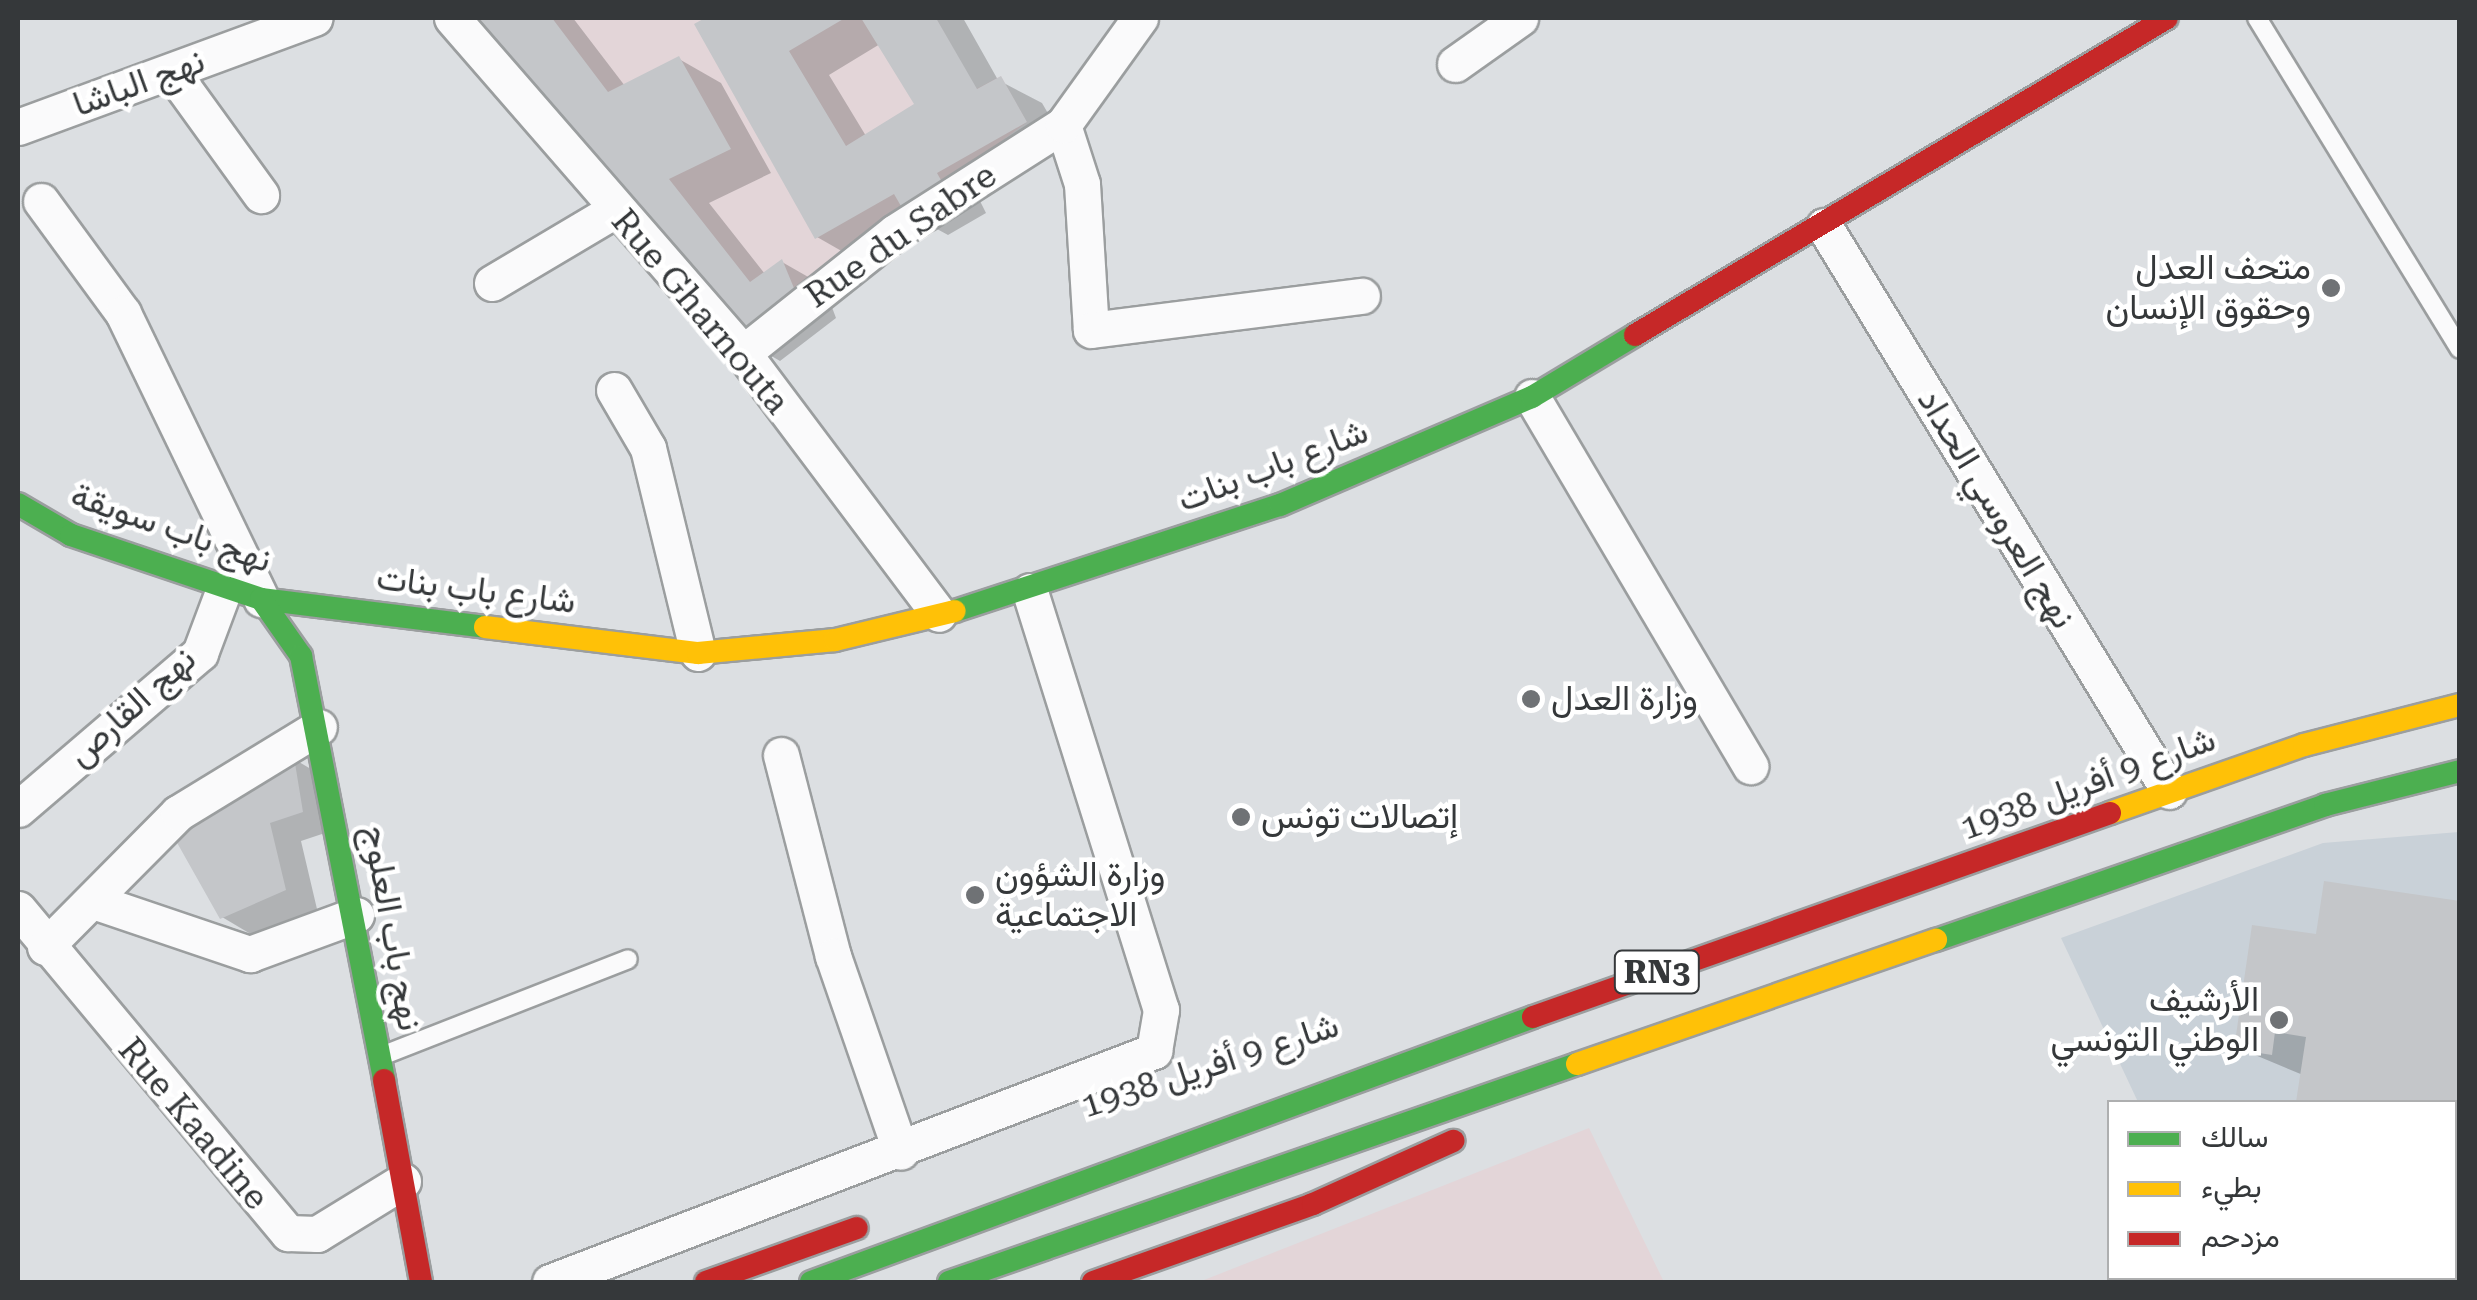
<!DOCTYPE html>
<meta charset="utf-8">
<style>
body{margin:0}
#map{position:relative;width:2477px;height:1300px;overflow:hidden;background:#dcdfe2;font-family:"Roboto Serif",Vazirmatn,serif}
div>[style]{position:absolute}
.built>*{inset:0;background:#c9d1d8}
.education>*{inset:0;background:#e3d5d8}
.shadow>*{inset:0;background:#0003}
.building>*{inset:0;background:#c4c6c9}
.roads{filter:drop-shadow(2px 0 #9b9e9f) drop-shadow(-2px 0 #9b9e9f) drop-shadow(0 2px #9b9e9f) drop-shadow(0 -2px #9b9e9f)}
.lane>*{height:18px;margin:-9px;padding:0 9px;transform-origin:9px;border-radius:9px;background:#fafafb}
.street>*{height:35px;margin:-17.5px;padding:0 17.5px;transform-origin:17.5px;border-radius:17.5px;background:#fafafb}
.fast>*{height:22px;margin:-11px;padding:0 11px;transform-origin:11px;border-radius:11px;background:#4caf50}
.slow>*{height:22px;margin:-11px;padding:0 11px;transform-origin:11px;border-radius:11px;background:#ffc107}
.jam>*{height:22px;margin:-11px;padding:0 11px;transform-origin:11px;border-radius:11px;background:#c62828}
.dots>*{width:28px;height:28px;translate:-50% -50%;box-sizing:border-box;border:5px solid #fff;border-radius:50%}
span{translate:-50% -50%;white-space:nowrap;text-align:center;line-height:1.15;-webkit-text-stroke:9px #fff;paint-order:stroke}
.shield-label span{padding:2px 8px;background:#fff;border:2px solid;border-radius:8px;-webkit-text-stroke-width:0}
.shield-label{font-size:32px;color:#35383a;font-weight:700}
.street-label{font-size:35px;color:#35383a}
.poi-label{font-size:35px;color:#35383a}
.right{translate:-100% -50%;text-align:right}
.left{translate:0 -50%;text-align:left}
.frame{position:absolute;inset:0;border:20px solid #35383a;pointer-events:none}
.legend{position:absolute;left:2107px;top:1100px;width:350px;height:180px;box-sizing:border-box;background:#fff;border:2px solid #aeafb0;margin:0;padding:12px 18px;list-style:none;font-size:30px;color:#35383a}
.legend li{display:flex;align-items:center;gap:20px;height:50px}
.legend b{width:50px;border:2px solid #aeafb0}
</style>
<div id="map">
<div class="built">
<div style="clip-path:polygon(2459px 832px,2459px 1282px,2356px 1282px,2351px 1278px,2454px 1278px,2454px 1102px,2138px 1102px,2061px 938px,2323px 843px)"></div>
</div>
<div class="education">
<div style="clip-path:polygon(473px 18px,936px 18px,976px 89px,1001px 76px,1027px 122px,737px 339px)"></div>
<div style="clip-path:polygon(1589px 1128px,1664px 1282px,1199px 1282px)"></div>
</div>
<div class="shadow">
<div style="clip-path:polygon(476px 18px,573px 18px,625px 86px,679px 59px,721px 83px,771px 173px,709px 203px,765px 274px,782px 262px,824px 286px,836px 318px,780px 361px,739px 337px,588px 165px)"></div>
<div style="clip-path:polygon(evenodd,710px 18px,963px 18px,998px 80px,1042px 103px,1067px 146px,978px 197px,986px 213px,948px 235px,926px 223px,859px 261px,817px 237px,697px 25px,710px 18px,880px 44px,917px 105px,866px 136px,829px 75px,880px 44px)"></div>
<div style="clip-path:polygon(294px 759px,326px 778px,334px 830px,301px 841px,317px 909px,254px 936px,222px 917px)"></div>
<div style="clip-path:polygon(2460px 904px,2460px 1275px,2454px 1102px,2299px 1102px,2303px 1075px,2236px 1047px,2318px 937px)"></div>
</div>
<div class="building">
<div style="clip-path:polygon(473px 18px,552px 18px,608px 92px,679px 56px,731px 149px,669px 179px,750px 282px,782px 259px,796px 293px,737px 339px)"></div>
<div style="clip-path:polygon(705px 18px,845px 18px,789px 51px,846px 146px,914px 104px,861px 18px,936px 18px,977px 89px,1001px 76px,1027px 122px,937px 173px,946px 189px,905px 213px,894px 194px,815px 239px,694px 24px)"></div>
<div style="clip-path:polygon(294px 757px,303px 812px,270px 823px,286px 890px,220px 919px,171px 832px)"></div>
<div style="clip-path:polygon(2324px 881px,2460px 901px,2460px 1233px,2454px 1102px,2296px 1102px,2306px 1037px,2275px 1032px,2272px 1055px,2234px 1049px,2252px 925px,2316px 934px)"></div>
<div style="clip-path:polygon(2460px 1235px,2460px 1277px,2454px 1274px)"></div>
</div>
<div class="roads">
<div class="lane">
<div style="left:2257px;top:18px;width:388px;rotate:58.5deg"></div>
<div style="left:381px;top:1056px;width:265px;rotate:-21.4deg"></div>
</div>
<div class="street">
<div style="left:452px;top:18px;width:444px;rotate:49deg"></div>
<div style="left:743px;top:353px;width:326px;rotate:53.1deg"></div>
<div style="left:1455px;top:64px;width:80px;rotate:-35.3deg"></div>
<div style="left:172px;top:72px;width:152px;rotate:54.1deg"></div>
<div style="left:1063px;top:125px;width:62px;rotate:72.1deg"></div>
<div style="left:1082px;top:184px;width:146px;rotate:86.5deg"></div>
<div style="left:1091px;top:330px;width:273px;rotate:-7.2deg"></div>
<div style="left:18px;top:127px;width:316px;rotate:-20.2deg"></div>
<div style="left:41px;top:201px;width:139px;rotate:53.8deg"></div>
<div style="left:123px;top:313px;width:318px;rotate:64.2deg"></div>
<div style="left:1824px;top:226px;width:662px;rotate:58.59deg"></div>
<div style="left:492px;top:283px;width:143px;rotate:-30.7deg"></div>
<div style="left:743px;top:353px;width:194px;rotate:-38.5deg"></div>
<div style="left:895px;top:232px;width:199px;rotate:-32.5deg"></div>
<div style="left:1063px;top:125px;width:132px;rotate:-54.3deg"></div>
<div style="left:614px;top:390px;width:67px;rotate:59.6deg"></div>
<div style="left:648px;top:448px;width:211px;rotate:76.3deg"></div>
<div style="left:1532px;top:397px;width:429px;rotate:59.4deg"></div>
<div style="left:781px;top:755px;width:208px;rotate:75.5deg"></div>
<div style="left:833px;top:956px;width:207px;rotate:70.9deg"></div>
<div style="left:18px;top:809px;width:240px;rotate:-40.6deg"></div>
<div style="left:200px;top:653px;width:68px;rotate:-69.4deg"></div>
<div style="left:93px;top:901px;width:166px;rotate:18.7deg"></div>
<div style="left:250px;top:954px;width:113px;rotate:-20.2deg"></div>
<div style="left:18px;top:909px;width:422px;rotate:50.2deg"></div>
<div style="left:288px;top:1233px;width:29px;rotate:2deg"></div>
<div style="left:317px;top:1234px;width:101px;rotate:-31.6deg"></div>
<div style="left:45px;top:947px;width:189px;rotate:-45.2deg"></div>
<div style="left:178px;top:813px;width:165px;rotate:-31.4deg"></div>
<div style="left:550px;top:1282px;width:647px;rotate:-20.93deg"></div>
<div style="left:1154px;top:1051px;width:42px;rotate:-80.3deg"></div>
<div style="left:1161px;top:1010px;width:439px;rotate:-107.4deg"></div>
</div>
<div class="fast">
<div style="left:18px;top:504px;width:61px;rotate:30.3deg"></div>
<div style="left:71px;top:535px;width:200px;rotate:18.6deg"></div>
<div style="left:261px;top:599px;width:226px;rotate:7.1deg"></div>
<div style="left:261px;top:599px;width:70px;rotate:54.9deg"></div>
<div style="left:301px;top:656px;width:432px;rotate:78.9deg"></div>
<div style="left:955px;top:611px;width:342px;rotate:-18.1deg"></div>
<div style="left:1280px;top:505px;width:274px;rotate:-23.2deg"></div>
<div style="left:1532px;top:397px;width:120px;rotate:-31deg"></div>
<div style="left:1936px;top:940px;width:412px;rotate:-19.1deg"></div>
<div style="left:2325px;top:805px;width:139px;rotate:-14.1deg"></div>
<div style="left:811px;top:1282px;width:769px;rotate:-20.15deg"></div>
<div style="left:949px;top:1282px;width:665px;rotate:-19.14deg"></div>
</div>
<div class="slow">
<div style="left:485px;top:627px;width:215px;rotate:7deg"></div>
<div style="left:698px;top:653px;width:138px;rotate:-5.4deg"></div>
<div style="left:835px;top:640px;width:123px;rotate:-13.6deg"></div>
<div style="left:2110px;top:813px;width:206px;rotate:-19.3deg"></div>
<div style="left:2304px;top:745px;width:161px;rotate:-14.4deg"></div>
<div style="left:1577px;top:1064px;width:380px;rotate:-19.1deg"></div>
</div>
<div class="jam">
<div style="left:1635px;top:335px;width:619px;rotate:-30.79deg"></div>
<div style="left:1533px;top:1017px;width:612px;rotate:-19.47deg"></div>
<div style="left:384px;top:1080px;width:205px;rotate:79.6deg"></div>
<div style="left:706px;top:1282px;width:160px;rotate:-19.7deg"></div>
<div style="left:1093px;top:1282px;width:233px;rotate:-19.5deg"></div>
<div style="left:1313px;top:1204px;width:154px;rotate:-24.2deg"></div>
</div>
</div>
<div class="dots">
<div style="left:2331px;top:288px;background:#6f7275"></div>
<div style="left:1531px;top:699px;background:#6f7275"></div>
<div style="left:1241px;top:817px;background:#6f7275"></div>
<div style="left:975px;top:895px;background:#6f7275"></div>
<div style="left:2279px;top:1020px;background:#6f7275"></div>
</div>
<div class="shield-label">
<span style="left:1657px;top:972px">RN3</span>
</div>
<div class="street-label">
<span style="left:139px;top:83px;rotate:-20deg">نهج الباشا</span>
<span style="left:901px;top:236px;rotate:-35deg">Rue du Sabre</span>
<span style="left:700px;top:312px;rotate:50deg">Rue Gharnouta</span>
<span style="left:1273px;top:466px;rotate:-21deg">شارع باب بنات</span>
<span style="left:1996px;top:509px;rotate:59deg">نهج العروسي الحداد</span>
<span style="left:171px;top:528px;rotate:19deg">نهج باب سويقة</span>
<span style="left:476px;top:590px;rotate:7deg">شارع باب بنات</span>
<span style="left:132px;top:707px;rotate:-42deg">نهج القارص</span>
<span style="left:2088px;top:784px;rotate:-20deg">شارع 9 أفريل 1938</span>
<span style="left:392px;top:928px;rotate:80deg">نهج باب العلوج</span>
<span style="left:1210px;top:1066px;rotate:-18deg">شارع 9 أفريل 1938</span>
<span style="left:193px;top:1124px;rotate:50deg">Rue Kaadine</span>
</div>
<div class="poi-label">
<span class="right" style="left:2311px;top:288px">متحف العدل<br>وحقوق الإنسان</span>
<span class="left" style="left:1551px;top:699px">وزارة العدل</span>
<span class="left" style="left:1261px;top:817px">إتصالات تونس</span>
<span class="left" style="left:995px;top:895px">وزارة الشؤون<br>الاجتماعية</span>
<span class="right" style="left:2259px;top:1020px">الأرشيف<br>الوطني التونسي</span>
</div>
<div class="frame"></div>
<ul class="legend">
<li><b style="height:12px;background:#4caf50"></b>سالك</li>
<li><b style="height:12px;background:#ffc107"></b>بطيء</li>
<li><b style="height:12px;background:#c62828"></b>مزدحم</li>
</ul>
</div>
